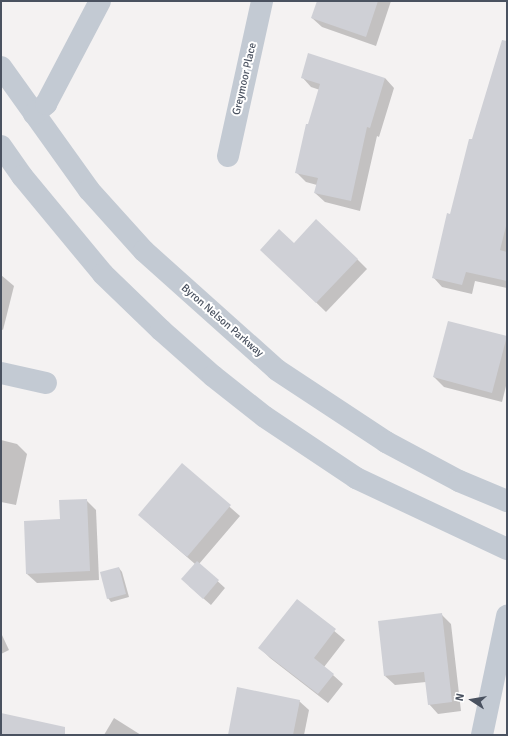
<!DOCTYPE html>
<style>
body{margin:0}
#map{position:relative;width:508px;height:736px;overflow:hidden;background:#f4f2f2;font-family:Signika,sans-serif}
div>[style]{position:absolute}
.shadow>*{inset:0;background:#0003}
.building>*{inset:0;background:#cfd0d6}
.minor>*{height:22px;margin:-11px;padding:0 11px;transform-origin:11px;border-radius:11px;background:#c3cad3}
span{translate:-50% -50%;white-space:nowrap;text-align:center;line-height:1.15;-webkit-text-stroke:4px #fff;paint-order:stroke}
.street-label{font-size:11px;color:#4a5260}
.frame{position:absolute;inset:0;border:2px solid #4a5260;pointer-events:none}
.north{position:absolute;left:452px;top:680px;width:40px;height:40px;-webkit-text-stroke:3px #fff;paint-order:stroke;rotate:282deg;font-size:11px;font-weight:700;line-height:16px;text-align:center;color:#4a5260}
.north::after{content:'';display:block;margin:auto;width:14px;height:18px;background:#4a5260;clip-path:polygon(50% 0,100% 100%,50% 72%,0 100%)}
</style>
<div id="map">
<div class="shadow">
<div style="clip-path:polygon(318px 1px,391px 1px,376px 46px,322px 27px,312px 18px)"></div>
<div style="clip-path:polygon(507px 61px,507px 288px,475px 281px,472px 294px,442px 287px,433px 277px,473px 141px)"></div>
<div style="clip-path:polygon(302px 77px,385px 78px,394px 88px,379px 137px,377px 136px,360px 211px,325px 202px,315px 193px,317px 185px,306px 182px,296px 172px,320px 90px,311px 87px)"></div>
<div style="clip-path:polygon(294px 244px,357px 259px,367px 269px,326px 312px,271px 259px)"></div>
<div style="clip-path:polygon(1px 275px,14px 286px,3px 330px,1px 329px)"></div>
<div style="clip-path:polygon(506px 337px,507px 382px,502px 402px,444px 387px,434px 377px)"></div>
<div style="clip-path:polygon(1px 440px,17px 444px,27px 454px,16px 505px,1px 502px)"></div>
<div style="clip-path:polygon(182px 465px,240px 516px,199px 564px,225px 588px,211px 605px,189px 586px,195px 564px,149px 524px)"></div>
<div style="clip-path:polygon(86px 500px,96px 510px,99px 580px,37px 583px,27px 574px,61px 520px)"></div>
<div style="clip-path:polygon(119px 568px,122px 572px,129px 597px,111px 602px,108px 598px)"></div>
<div style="clip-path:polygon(297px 600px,345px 640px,324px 667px,343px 684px,328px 703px,270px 658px,260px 648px)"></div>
<div style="clip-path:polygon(442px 615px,451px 624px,461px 711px,438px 714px,429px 704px,426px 682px,395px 685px,385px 676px)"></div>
<div style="clip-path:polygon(1px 633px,9px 650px,1px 654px)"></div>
<div style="clip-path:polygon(299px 701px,309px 710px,304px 735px,229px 735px)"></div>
<div style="clip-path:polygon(114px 718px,141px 735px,104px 735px)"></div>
</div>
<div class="building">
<div style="clip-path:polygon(317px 1px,378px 1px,366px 37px,311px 18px)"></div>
<div style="clip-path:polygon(502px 40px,507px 41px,507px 222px,500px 250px,507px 252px,507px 281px,466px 272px,462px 285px,432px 278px,447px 213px,450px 214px,469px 139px,472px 139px)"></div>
<div style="clip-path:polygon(308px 53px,385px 78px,370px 128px,367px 127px,351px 201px,314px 193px,318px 178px,295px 173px,306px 124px,308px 124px,320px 84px,301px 78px)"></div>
<div style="clip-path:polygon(316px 219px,358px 259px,316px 303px,260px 250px,279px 229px,294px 243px)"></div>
<div style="clip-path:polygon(448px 321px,507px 336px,492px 393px,433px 377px)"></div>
<div style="clip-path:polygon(182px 463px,231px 505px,187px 557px,138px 515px)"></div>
<div style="clip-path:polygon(87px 499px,90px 571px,26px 574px,24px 521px,60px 519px,59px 500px)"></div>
<div style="clip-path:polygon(197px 561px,219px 580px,203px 599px,181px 579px)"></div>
<div style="clip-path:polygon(119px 567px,126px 594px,107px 599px,100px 572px)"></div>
<div style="clip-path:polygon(297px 599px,336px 629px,314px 658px,334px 674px,318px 694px,258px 648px)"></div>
<div style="clip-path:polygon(442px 613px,452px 702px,428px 705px,424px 672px,384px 676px,378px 621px)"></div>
<div style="clip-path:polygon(237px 687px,300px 700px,293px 735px,228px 735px)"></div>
<div style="clip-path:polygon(1px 713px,65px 727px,65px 735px,1px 735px)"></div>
</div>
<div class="minor">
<div style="left:1px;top:67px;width:151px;rotate:54.4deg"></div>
<div style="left:89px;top:190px;width:82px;rotate:48deg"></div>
<div style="left:144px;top:251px;width:178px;rotate:41.8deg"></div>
<div style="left:277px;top:370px;width:131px;rotate:33.4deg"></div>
<div style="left:386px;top:442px;width:83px;rotate:28.1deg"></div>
<div style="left:459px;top:481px;width:52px;rotate:22.6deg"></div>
<div style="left:34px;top:114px;width:16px;rotate:-40deg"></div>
<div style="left:46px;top:104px;width:116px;rotate:-62.3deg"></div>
<div style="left:1px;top:146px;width:37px;rotate:55deg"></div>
<div style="left:22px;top:176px;width:127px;rotate:50.4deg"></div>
<div style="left:103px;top:274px;width:81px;rotate:44deg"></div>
<div style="left:161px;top:330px;width:69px;rotate:41.5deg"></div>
<div style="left:213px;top:376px;width:66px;rotate:38.3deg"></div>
<div style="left:265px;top:417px;width:110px;rotate:33.8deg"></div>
<div style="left:356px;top:478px;width:167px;rotate:25.2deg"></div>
<div style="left:228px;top:156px;width:159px;rotate:-77.6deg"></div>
<div style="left:1px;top:373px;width:46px;rotate:12.5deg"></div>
<div style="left:482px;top:735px;width:122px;rotate:-78.1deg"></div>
</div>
<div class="street-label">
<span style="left:245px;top:79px;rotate:-77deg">Greymoor Place</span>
<span style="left:222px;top:321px;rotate:41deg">Byron Nelson Parkway</span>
</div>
<div class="frame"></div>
<div class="north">N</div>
</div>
